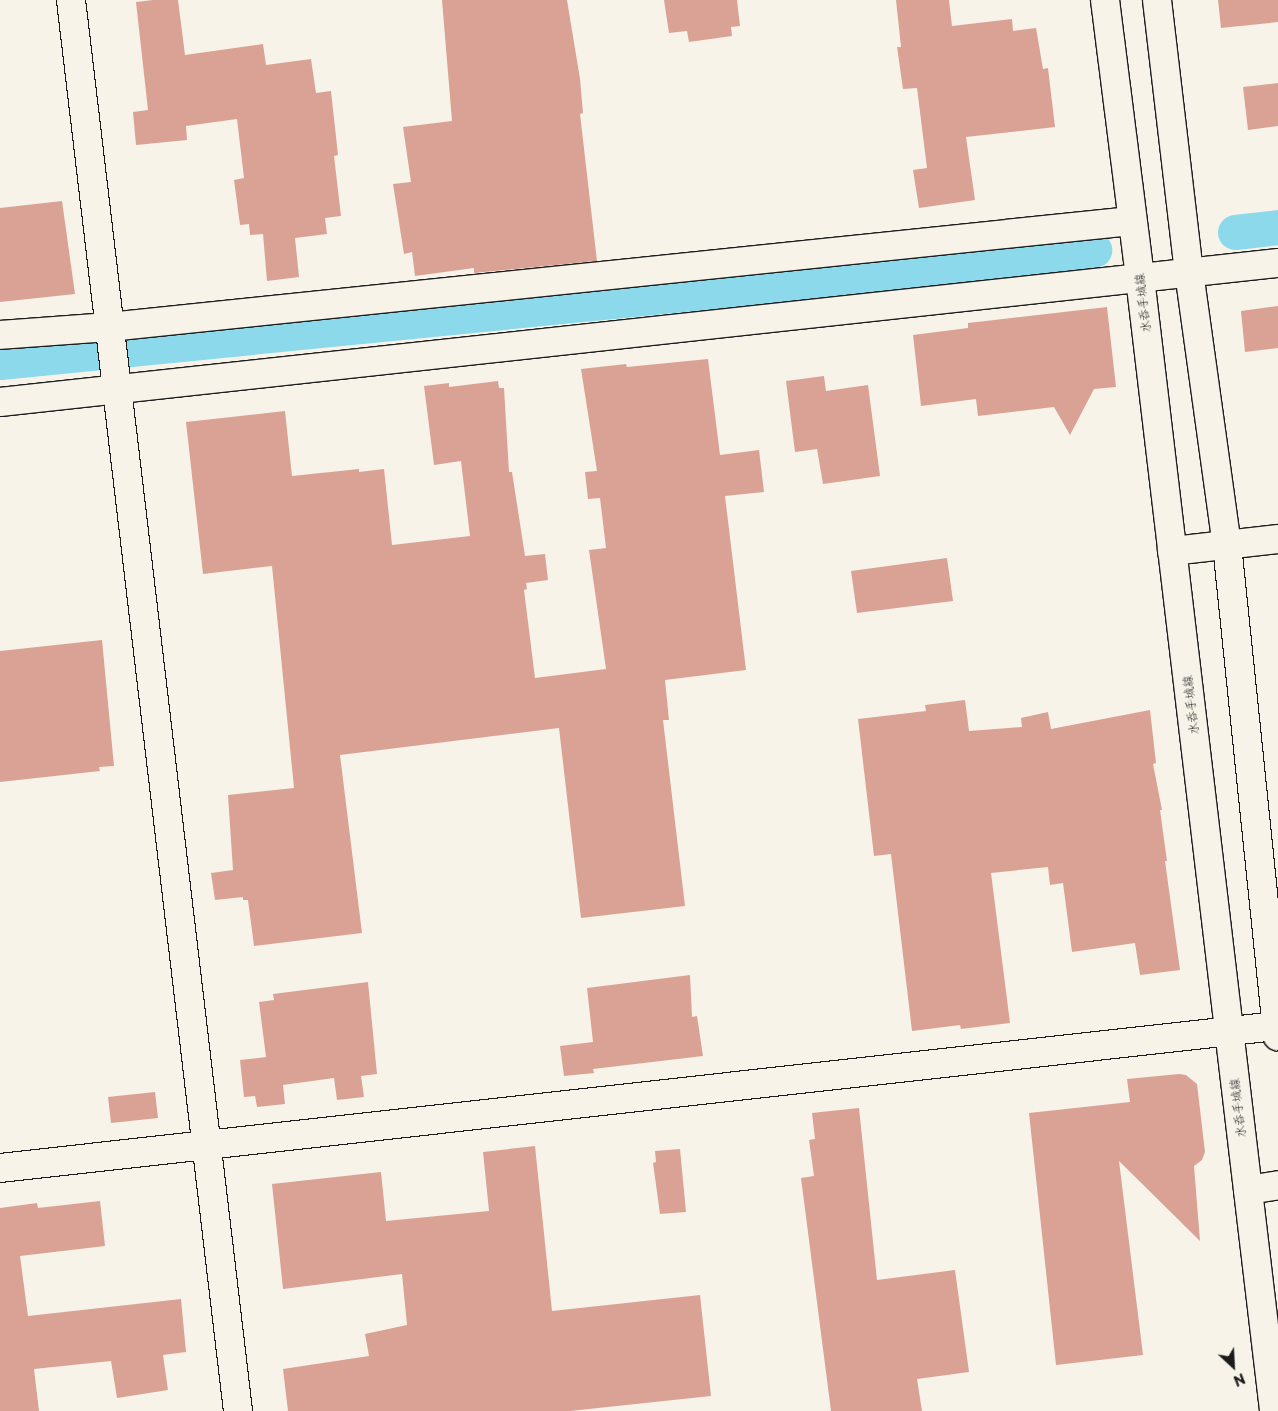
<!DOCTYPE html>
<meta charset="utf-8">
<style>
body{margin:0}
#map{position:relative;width:1278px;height:1411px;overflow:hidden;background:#f7f3e8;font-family:"Playpen Sans","Klee One",sans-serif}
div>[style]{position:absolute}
.canal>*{height:35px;margin:-17.5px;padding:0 17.5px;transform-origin:17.5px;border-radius:17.5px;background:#8bd9ea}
.building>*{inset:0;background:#daa295}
.roads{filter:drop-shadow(1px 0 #1c1c1c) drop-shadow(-1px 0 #1c1c1c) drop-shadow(0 1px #1c1c1c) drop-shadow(0 -1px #1c1c1c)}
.street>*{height:28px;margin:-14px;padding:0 14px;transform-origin:14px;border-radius:14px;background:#f7f3e8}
.secondary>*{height:28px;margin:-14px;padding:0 14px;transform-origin:14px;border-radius:14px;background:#f7f3e8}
span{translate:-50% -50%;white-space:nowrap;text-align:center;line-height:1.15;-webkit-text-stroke:4.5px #f7f3e8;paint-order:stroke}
.street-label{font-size:12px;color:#1c1c1c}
.north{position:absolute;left:1208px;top:1341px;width:50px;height:50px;-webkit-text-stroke:4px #f7f3e8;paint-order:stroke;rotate:155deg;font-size:14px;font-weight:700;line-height:20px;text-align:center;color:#1c1c1c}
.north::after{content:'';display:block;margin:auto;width:18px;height:22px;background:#1c1c1c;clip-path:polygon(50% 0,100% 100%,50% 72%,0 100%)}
</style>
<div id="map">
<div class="canal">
<div style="left:1235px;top:232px;width:43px;rotate:-6.6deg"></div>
<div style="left:0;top:362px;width:829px;rotate:-5.68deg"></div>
<div style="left:825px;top:280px;width:271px;rotate:-6.4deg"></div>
</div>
<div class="building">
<div style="clip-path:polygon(153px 0,178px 0,185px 55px,263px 44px,266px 65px,311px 59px,316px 93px,331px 91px,338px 155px,334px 156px,341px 216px,325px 218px,327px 234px,295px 238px,299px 277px,267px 281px,263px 234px,250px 235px,249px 224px,240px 225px,234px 180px,244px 178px,237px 119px,186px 126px,187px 140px,136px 145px,133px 112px,148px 110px,136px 2px)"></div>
<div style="clip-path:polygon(442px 0,567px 0,580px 79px,583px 113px,580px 114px,597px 261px,474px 273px,474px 268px,415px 276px,412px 252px,404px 254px,393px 184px,411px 182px,403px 127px,452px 121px)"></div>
<div style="clip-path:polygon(664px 0,737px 0,740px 26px,731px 27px,732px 36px,689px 42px,687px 31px,669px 33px)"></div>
<div style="clip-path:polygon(896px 0,949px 0,952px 26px,1012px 19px,1013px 31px,1036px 28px,1043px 69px,1048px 68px,1055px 127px,966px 137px,975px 200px,919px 208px,913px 170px,927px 168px,917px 88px,903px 89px,897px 47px,901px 47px)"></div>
<div style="clip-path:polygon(1218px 0,1278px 0,1278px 22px,1221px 28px)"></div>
<div style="clip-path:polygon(1278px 83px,1278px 126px,1248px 130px,1243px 87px)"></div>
<div style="clip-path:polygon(62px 201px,75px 294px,0 302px,0 208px)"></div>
<div style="clip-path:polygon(1278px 306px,1278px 348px,1245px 352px,1241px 311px)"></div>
<div style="clip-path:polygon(1107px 307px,1116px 387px,1094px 389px,1070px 435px,1054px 407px,978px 416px,976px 399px,921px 406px,913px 335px,968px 328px,968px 323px)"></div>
<div style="clip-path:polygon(708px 359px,720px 455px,759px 450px,764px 492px,725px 496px,746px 670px,665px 680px,669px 720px,663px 720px,685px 906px,581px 918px,559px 728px,340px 755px,362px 933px,254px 946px,248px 900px,243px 900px,243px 897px,215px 900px,211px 873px,233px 870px,228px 795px,294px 788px,272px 566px,203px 574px,186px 422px,285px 411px,292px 476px,359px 469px,359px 472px,384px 469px,392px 545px,470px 536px,461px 461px,434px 465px,424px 386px,449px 383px,449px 387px,498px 381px,499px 388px,504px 388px,509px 472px,512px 472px,525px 556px,545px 554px,548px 580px,526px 583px,527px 589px,524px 590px,535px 678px,606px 669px,589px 550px,606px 548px,600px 498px,588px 499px,585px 472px,597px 471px,581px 369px,626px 364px,627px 367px)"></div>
<div style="clip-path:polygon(824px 376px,826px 391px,868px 385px,880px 476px,823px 484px,817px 449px,795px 452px,786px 381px)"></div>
<div style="clip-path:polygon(947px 558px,953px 601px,857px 613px,851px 571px)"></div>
<div style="clip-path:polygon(102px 640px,114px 766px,99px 767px,100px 771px,0 782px,0 651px)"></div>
<div style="clip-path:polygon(965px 700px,969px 731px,1022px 727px,1021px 718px,1048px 712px,1051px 729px,1150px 710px,1156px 763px,1153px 764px,1162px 810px,1160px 810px,1167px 861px,1165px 861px,1180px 970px,1140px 975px,1135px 943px,1072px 952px,1063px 883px,1050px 885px,1048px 867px,991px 873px,1010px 1023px,961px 1029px,960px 1025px,912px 1031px,891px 854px,874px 856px,858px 719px,926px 711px,925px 705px)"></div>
<div style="clip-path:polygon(690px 975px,692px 1017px,697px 1016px,703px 1056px,593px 1069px,594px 1073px,564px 1076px,560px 1046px,593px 1042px,587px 988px)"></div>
<div style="clip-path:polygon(368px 982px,377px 1074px,361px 1076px,364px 1097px,337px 1100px,334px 1078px,283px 1085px,285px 1104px,257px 1107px,255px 1096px,244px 1097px,240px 1060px,266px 1057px,259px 1002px,274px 1000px,273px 994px)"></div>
<div style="clip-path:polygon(1179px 1074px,1186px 1075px,1197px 1084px,1205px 1152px,1202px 1160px,1194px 1166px,1200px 1241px,1119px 1161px,1143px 1355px,1056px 1365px,1029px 1113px,1130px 1102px,1127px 1079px)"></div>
<div style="clip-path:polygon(155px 1092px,158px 1118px,111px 1123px,108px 1097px)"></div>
<div style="clip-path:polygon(859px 1108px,877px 1280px,955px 1270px,969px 1372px,917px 1379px,922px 1411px,831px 1411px,801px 1178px,814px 1176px,809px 1140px,815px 1139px,812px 1113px)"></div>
<div style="clip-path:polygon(535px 1146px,552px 1311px,700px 1295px,711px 1396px,570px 1411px,288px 1411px,283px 1369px,369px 1356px,365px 1334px,407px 1325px,402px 1274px,283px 1289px,272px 1184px,381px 1172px,386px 1221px,489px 1211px,483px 1152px)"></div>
<div style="clip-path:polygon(680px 1149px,686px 1212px,660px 1214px,653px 1163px,656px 1162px,655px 1151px)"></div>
<div style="clip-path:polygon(100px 1201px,105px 1246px,20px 1256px,28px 1316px,181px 1299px,186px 1352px,163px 1355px,168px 1390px,117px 1398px,111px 1361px,34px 1369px,39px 1411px,0 1411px,0 1208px,37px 1203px,38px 1208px)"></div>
</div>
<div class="roads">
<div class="street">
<div style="left:0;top:335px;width:109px;rotate:-4.2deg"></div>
<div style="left:109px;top:327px;width:1028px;rotate:-5.92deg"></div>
<div style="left:0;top:402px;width:1286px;rotate:-6.21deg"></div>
<div style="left:1172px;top:551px;width:107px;rotate:-6.5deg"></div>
<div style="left:0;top:1168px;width:1285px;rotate:-6.35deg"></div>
</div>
<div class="secondary">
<div style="left:71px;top:0;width:1421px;rotate:83.25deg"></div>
<div style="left:1105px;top:0;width:280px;rotate:82.8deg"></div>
<div style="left:1140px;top:278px;width:1141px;rotate:83.25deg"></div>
<div style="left:1157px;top:0;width:274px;rotate:83.3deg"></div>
<div style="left:1189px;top:272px;width:276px;rotate:82.1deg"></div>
<div style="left:1227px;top:545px;width:494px;rotate:84.1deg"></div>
<div style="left:1248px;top:1190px;width:30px;rotate:-9deg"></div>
</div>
</div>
<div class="street-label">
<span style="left:1143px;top:303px;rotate:-97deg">水呑手城線</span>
<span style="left:1191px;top:705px;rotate:-97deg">水呑手城線</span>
<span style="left:1238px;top:1108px;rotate:-97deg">水呑手城線</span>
</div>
<div class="north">N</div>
</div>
